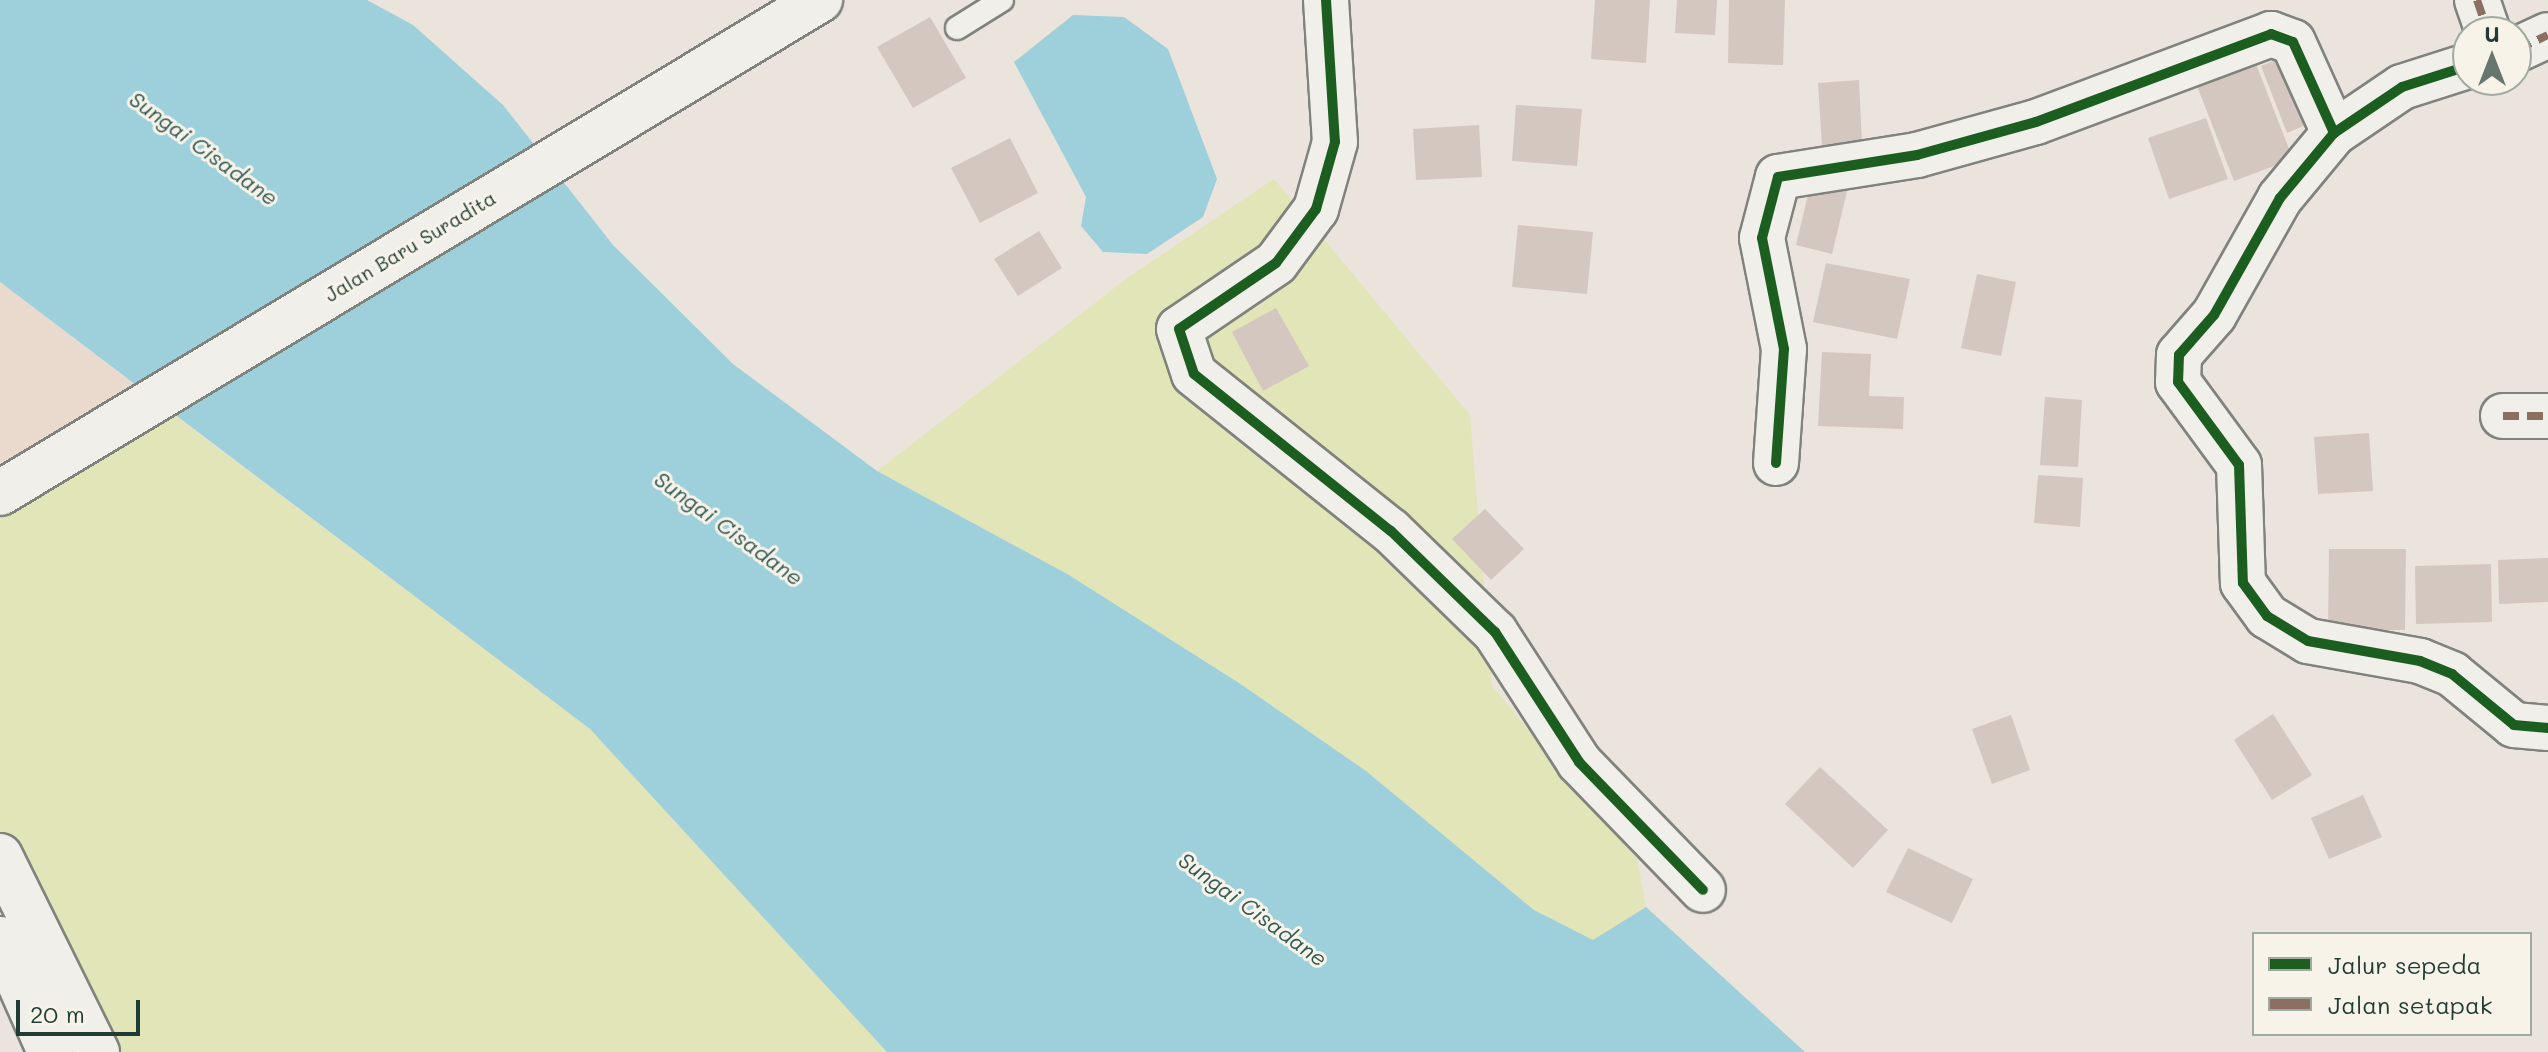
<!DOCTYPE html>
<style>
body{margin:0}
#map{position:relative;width:2548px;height:1052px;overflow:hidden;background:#ebe4dc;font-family:Mali,sans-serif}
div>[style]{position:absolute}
.built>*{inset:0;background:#eadacd}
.green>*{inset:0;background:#e1e5b7}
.water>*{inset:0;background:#9dd0db}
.building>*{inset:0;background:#d4c7bf}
.roads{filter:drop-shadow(2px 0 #80837d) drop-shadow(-2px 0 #80837d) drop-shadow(0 2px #80837d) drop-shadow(0 -2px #80837d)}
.lane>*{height:22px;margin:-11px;padding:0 11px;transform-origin:11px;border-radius:11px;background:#f1efea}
.street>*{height:44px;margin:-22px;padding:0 22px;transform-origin:22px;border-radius:22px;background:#f1efea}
.secondary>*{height:44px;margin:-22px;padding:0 22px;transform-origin:22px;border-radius:22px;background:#f1efea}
.quiet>*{height:8px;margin-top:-4px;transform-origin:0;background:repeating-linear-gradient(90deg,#8d6e63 0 16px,transparent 0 24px)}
.cycleway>*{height:10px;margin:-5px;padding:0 5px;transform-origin:5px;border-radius:5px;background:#1b5e20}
span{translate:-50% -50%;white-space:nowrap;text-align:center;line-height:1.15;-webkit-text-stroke:6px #f7f3e8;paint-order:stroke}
.street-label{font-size:20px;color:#1f3d34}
.water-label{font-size:22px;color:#315955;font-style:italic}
.legend{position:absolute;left:2252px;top:932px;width:280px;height:104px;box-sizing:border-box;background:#f7f3e8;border:2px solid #a1aaa0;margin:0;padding:10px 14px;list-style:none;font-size:24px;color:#1f3d34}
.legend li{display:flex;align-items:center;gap:16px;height:40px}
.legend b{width:40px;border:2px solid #a1aaa0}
.north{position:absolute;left:2452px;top:16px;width:80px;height:80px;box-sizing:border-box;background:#f7f3e8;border:2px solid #a1aaa0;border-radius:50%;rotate:0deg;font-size:22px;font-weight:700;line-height:32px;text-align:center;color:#1f3d34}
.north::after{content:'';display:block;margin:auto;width:28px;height:36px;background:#66776f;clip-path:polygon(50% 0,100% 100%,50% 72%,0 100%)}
.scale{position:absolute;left:16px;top:1000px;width:124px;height:36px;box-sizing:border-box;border:4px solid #1f3d34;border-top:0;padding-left:10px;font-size:24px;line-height:28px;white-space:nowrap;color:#1f3d34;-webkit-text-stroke:6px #f7f3e8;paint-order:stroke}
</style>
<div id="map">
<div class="built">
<div style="clip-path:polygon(0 282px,153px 399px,0 506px)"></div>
</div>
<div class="green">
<div style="clip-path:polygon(1274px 179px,1470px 415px,1492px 686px,1637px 859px,1646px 907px,1593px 940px,1534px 910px,1366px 771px,1239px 683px,1069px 575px,877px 471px,1130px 276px)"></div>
<div style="clip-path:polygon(153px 399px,590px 729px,887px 1052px,107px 1052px,0 847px,0 506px)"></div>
</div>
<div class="water">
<div style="clip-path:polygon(0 0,367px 0,413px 25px,503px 105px,613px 245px,733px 364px,877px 471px,1069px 575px,1239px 683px,1366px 771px,1534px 910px,1593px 940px,1646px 907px,1805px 1052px,887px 1052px,590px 729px,0 282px)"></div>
<div style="clip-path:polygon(1073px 15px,1124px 17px,1168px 49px,1217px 179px,1203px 217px,1147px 254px,1103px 252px,1081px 226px,1086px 197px,1014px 62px)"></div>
</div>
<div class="building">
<div style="clip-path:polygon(1595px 0,1650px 0,1646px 63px,1591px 59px)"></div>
<div style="clip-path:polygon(1677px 0,1717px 0,1715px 35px,1675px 33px)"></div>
<div style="clip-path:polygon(1729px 0,1785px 0,1783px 65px,1728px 63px)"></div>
<div style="clip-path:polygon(930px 17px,966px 78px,913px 108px,877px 47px)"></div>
<div style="clip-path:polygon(2295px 52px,2322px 118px,2287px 133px,2261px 66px)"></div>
<div style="clip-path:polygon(2256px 64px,2293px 159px,2234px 181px,2197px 86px)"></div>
<div style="clip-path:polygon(1859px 80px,1862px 143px,1822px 146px,1818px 83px)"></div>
<div style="clip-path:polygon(1516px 105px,1582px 109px,1577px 166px,1512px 161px)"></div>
<div style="clip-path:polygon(2206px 118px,2228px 179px,2169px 199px,2148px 138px)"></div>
<div style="clip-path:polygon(1479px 125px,1482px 177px,1416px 180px,1413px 129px)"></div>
<div style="clip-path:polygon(1010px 138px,1038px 193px,980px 223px,951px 168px)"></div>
<div style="clip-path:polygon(1813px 174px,1849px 183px,1832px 254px,1796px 245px)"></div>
<div style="clip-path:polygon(1518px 225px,1593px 232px,1587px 294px,1512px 287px)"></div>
<div style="clip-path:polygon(1039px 231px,1062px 268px,1018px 296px,994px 259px)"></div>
<div style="clip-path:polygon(1826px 263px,1910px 279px,1897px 339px,1813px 322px)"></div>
<div style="clip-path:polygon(1977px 274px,2016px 282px,2001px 356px,1961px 348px)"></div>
<div style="clip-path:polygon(1276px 308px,1309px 366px,1263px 391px,1232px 332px)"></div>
<div style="clip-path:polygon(1822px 352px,1871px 354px,1869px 396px,1904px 397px,1903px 429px,1818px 426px)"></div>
<div style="clip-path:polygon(2045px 397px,2082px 400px,2078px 467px,2040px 465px)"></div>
<div style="clip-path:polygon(2369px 433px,2373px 491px,2318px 494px,2314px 437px)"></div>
<div style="clip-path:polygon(2038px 475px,2083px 478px,2080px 527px,2034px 523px)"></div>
<div style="clip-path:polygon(1485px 509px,1524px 549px,1491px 580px,1452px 539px)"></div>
<div style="clip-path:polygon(2329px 549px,2406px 549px,2405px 630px,2328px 630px)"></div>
<div style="clip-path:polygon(2548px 558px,2548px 602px,2499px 604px,2498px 560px)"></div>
<div style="clip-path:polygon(2491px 564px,2492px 622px,2416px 624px,2415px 566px)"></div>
<div style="clip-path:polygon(2273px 714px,2312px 775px,2272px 800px,2234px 740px)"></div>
<div style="clip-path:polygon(2011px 715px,2030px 770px,1992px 784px,1972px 729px)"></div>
<div style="clip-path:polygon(1820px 767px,1888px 830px,1853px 868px,1785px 804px)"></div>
<div style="clip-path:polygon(2363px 795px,2382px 837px,2329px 859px,2311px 818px)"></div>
<div style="clip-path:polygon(1908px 848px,1973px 879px,1952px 923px,1886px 892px)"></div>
</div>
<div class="roads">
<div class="lane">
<div style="left:957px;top:28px;width:53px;rotate:-31.9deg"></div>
</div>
<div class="street">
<div style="left:1326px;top:0;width:142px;rotate:86.4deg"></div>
<div style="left:1335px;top:142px;width:70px;rotate:105.8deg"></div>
<div style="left:1316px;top:209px;width:67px;rotate:126.5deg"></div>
<div style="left:1276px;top:263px;width:117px;rotate:145.8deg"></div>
<div style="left:1179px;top:329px;width:47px;rotate:71.6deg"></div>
<div style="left:1194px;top:374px;width:252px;rotate:38.6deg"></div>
<div style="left:1391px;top:531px;width:145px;rotate:44.2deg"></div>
<div style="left:1495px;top:632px;width:155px;rotate:57.1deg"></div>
<div style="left:1579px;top:762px;width:178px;rotate:45.9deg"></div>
<div style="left:2477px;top:0;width:34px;rotate:71deg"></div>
<div style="left:2516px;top:50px;width:35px;rotate:-25deg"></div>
<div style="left:2334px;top:133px;width:85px;rotate:129.7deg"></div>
<div style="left:2280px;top:198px;width:134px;rotate:119.4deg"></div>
<div style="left:2214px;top:315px;width:53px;rotate:131.2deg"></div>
<div style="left:2179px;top:355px;width:27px;rotate:92deg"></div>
<div style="left:2178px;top:382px;width:103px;rotate:53.7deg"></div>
<div style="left:2239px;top:465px;width:118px;rotate:88.1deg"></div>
<div style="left:2243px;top:583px;width:41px;rotate:54deg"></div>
<div style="left:2267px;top:616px;width:48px;rotate:31.4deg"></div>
<div style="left:2308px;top:641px;width:114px;rotate:10.1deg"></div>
<div style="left:2420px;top:661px;width:35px;rotate:22deg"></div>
<div style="left:2452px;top:674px;width:80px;rotate:39.4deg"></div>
<div style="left:2514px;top:725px;width:34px;rotate:5deg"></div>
<div style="left:2503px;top:416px;width:45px"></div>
<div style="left:1776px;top:463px;width:114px;rotate:-86deg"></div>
<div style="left:1784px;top:349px;width:113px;rotate:-101.2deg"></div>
<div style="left:1762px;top:238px;width:63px;rotate:-75.3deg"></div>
<div style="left:1778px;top:177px;width:141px;rotate:-9deg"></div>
<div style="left:1917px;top:155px;width:123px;rotate:-15.5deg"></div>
<div style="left:2036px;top:122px;width:251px;rotate:-20.5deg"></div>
<div style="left:2271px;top:34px;width:23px;rotate:20deg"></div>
<div style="left:2293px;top:42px;width:100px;rotate:65.7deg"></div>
<div style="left:2334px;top:133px;width:82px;rotate:-34.1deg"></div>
<div style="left:2402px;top:87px;width:69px;rotate:-17.7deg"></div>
<div style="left:0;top:856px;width:219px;rotate:63.7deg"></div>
<div style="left:0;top:939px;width:124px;rotate:66.1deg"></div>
</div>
<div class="secondary">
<div style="left:0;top:493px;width:957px;rotate:-31.02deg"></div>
</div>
</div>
<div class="quiet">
<div style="left:2477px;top:0;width:34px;rotate:71deg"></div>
<div style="left:2516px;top:50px;width:35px;rotate:-25deg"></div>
<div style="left:2503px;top:416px;width:45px"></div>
</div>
<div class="cycleway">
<div style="left:1326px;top:0;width:142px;rotate:86.4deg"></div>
<div style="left:1335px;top:142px;width:70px;rotate:105.8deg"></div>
<div style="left:1316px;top:209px;width:67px;rotate:126.5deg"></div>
<div style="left:1276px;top:263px;width:117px;rotate:145.8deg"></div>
<div style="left:1179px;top:329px;width:47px;rotate:71.6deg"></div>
<div style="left:1194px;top:374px;width:252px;rotate:38.6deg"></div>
<div style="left:1391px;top:531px;width:145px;rotate:44.2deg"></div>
<div style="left:1495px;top:632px;width:155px;rotate:57.1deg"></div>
<div style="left:1579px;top:762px;width:178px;rotate:45.9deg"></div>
<div style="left:2334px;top:133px;width:85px;rotate:129.7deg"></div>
<div style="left:2280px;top:198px;width:134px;rotate:119.4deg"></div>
<div style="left:2214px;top:315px;width:53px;rotate:131.2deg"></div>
<div style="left:2179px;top:355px;width:27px;rotate:92deg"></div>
<div style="left:2178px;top:382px;width:103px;rotate:53.7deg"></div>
<div style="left:2239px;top:465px;width:118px;rotate:88.1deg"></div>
<div style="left:2243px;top:583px;width:41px;rotate:54deg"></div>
<div style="left:2267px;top:616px;width:48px;rotate:31.4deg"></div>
<div style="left:2308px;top:641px;width:114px;rotate:10.1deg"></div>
<div style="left:2420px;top:661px;width:35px;rotate:22deg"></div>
<div style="left:2452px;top:674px;width:80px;rotate:39.4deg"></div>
<div style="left:2514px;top:725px;width:34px;rotate:5deg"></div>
<div style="left:1776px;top:463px;width:114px;rotate:-86deg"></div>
<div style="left:1784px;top:349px;width:113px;rotate:-101.2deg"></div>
<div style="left:1762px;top:238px;width:63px;rotate:-75.3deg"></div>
<div style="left:1778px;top:177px;width:141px;rotate:-9deg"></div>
<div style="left:1917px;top:155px;width:123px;rotate:-15.5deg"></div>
<div style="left:2036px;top:122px;width:251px;rotate:-20.5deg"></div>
<div style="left:2271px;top:34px;width:23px;rotate:20deg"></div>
<div style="left:2293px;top:42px;width:100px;rotate:65.7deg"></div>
<div style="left:2334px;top:133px;width:82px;rotate:-34.1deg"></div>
<div style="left:2402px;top:87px;width:69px;rotate:-17.7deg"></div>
</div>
<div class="street-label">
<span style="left:410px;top:246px;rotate:-31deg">Jalan Baru Suradita</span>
</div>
<div class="water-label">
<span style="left:204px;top:148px;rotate:36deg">Sungai Cisadane</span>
<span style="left:729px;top:528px;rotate:36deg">Sungai Cisadane</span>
<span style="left:1253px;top:909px;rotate:36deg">Sungai Cisadane</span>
</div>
<ul class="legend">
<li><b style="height:10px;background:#1b5e20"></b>Jalur sepeda</li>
<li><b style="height:10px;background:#8d6e63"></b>Jalan setapak</li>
</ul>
<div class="north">U</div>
<div class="scale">20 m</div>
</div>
